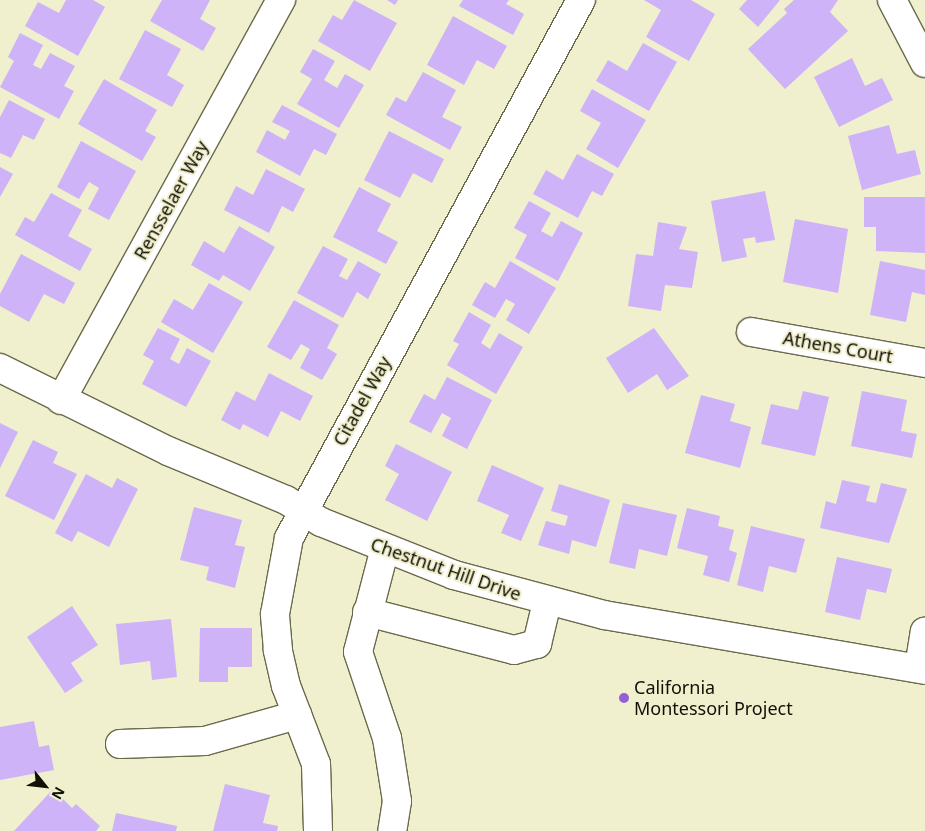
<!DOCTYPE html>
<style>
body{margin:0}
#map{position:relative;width:925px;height:831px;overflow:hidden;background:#f0efce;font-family:"Noto Sans",sans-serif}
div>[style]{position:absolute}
.building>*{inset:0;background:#ceb3f8}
.roads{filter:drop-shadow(1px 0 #6b6a4c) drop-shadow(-1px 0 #6b6a4c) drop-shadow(0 1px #6b6a4c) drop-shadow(0 -1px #6b6a4c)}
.minor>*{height:28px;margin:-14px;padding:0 14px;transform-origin:14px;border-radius:14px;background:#fff}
.dots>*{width:14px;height:14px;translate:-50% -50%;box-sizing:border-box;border:2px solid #f0efce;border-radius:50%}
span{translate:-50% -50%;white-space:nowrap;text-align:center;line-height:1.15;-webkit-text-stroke:4px #f0efce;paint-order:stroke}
.street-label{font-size:18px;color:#111005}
.poi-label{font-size:18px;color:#111005}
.left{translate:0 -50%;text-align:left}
.north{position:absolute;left:20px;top:761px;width:50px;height:50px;-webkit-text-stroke:4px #f0efce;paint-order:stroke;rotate:119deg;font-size:14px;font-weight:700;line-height:20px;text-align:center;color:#111005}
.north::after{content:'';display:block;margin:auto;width:18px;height:22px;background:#111005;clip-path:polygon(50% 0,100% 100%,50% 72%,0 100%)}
</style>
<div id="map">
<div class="building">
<div style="clip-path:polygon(66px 0,93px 0,105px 7px,78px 56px,25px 26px,38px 2px,59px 13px)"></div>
<div style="clip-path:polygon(162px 0,210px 0,200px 19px,216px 28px,203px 51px,150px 21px)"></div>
<div style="clip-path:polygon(354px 0,397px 23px,370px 71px,318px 41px,333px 15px,342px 20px)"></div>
<div style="clip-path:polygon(387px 0,398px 0,395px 5px)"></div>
<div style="clip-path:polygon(463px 0,509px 0,506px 4px,524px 14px,513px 35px,459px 6px)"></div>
<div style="clip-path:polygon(644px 0,691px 0,715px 14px,689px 61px,646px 37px,661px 10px)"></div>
<div style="clip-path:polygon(747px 0,780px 0,758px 27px,739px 9px)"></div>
<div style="clip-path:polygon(794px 0,838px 0,830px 12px,848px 31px,785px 89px,748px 49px,787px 13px,784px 9px)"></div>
<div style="clip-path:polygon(453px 16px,507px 46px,494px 69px,477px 60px,464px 85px,427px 65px)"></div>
<div style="clip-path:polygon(145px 30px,181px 49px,167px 75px,184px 85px,172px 107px,119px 79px)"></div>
<div style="clip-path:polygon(20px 33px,43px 45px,33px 65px,41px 69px,50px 53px,75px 66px,64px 86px,74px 91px,59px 119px,0 87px,14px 61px,8px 57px)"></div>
<div style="clip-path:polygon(643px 43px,677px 62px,649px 111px,596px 81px,608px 60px,627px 71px)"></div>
<div style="clip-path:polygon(313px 49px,335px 61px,324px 80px,337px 88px,345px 74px,364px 85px,339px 128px,297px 104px,312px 79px,300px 72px)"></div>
<div style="clip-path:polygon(852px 58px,865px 86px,882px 78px,893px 100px,839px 127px,814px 77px)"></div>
<div style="clip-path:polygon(423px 72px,456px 90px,442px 117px,462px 127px,450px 150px,386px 115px,396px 97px,406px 102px)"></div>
<div style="clip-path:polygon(104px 79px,157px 110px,145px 131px,156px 137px,142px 161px,78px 124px)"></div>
<div style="clip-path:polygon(592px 89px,646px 120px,618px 168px,586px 149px,601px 123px,580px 111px)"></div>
<div style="clip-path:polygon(9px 100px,45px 119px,34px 140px,23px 135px,11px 158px,0 153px,0 117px)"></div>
<div style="clip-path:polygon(282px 105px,337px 134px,326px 155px,314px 149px,300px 176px,256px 152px,267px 130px,285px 140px,290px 131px,272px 122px)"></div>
<div style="clip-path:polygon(889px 125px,897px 154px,915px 150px,921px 174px,862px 190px,848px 136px)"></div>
<div style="clip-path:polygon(389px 131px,444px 159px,432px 183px,413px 173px,400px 198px,364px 180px)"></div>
<div style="clip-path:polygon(81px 141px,136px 171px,109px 220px,88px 209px,99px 188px,89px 182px,79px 199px,57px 187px)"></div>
<div style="clip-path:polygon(577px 154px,614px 174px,602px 196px,592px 191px,578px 218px,533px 194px,546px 170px,563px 180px)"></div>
<div style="clip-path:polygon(0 167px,13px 174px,0 197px)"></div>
<div style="clip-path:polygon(266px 169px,305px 189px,293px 212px,282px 206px,269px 233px,224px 210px,236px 186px,253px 195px)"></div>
<div style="clip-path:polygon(359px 187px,391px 204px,377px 231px,398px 242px,386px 264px,333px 237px)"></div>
<div style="clip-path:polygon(765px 191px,775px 240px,756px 243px,755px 237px,743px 239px,747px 257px,722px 262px,711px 201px)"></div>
<div style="clip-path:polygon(51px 193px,82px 210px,68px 236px,92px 249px,80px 271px,15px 235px,25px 217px,34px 222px)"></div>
<div style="clip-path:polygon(864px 197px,925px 197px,925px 253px,876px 251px,876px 227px,864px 227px)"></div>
<div style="clip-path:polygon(529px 201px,551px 213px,541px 231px,552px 237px,561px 221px,583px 233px,558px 281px,515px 258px,527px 235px,514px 228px)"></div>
<div style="clip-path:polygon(795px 219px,848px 229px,838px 293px,783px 282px)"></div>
<div style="clip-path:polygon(658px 222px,687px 227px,679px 249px,698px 252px,692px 288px,665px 285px,661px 311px,628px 306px,636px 254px,653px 256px)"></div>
<div style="clip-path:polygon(239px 226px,275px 247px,250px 291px,223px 275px,219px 281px,191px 265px,204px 241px,224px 253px)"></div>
<div style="clip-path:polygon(323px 246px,348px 259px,339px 276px,347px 280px,358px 261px,381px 274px,368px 299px,357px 292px,343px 318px,297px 293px)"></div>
<div style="clip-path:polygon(21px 254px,75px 283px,64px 304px,44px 294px,29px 322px,0 306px,0 294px)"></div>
<div style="clip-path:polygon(510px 261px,556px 288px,529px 334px,506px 320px,515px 304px,506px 299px,495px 318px,472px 305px,485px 282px,495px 288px)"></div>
<div style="clip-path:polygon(880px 261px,925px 270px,925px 295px,912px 292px,906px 322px,870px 315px)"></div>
<div style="clip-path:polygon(209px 283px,243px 302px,213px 353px,161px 322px,174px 299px,193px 310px)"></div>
<div style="clip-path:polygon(294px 300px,339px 325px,327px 348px,337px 354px,322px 380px,300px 368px,310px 349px,301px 344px,291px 360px,267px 347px)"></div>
<div style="clip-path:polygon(469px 312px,491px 325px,481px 343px,490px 349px,499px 333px,523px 347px,496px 394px,447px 365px,459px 344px,453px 341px)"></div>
<div style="clip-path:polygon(158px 328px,180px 339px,170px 359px,179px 364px,187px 348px,211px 361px,186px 407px,142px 384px,154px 361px,143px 355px)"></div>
<div style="clip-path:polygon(654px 328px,689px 376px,667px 390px,657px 374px,628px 393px,606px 358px)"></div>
<div style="clip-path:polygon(269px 373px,313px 396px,300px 421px,281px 411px,268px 437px,243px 424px,240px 430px,221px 420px,236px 391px,255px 401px)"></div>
<div style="clip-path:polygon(447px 377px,492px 400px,467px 449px,442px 436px,451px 418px,442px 413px,431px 433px,409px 422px,424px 394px,435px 400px)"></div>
<div style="clip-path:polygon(803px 391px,829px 397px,815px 456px,761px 444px,771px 404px,798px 410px)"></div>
<div style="clip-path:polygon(862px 391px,907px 400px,901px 431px,917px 434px,912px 458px,851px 446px)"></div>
<div style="clip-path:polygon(701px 395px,735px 404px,730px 421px,751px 427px,740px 468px,685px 453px)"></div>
<div style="clip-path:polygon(0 423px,18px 432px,0 468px)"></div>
<div style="clip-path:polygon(33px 440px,58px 452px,53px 463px,77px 474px,54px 520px,5px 496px)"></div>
<div style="clip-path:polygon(396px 444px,452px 472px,427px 521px,385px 500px,399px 474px,385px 466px)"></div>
<div style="clip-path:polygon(492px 465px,544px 488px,521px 541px,501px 533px,509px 515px,477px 501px)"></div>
<div style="clip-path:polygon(86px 474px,112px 488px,117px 478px,138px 489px,109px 547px,78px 531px,72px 542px,55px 533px)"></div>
<div style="clip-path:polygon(842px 480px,870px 486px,866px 501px,876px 503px,881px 483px,907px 489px,889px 543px,820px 528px,826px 501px,836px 504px)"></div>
<div style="clip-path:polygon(559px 484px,610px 500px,596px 547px,572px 540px,569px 554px,538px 545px,546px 521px,565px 526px,568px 516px,551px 511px)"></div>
<div style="clip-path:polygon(623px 503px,677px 515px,667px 556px,639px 549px,635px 569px,609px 563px)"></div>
<div style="clip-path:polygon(194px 507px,242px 520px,235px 545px,245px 547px,235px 588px,206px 580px,209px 567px,180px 560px)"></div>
<div style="clip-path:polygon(687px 508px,720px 516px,718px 526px,734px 530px,729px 550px,737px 553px,729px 582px,703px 575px,708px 556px,677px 548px)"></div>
<div style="clip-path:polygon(751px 526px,805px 539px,796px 573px,769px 566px,763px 592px,737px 585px)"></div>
<div style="clip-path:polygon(837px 557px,892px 569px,886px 593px,867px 589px,860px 620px,825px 612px)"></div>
<div style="clip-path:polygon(72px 606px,98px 645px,71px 663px,83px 681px,65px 693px,27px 637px)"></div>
<div style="clip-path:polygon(171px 619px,177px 677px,152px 680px,150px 661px,120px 665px,116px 624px)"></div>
<div style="clip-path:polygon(200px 628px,252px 628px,252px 667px,228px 667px,228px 682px,199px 682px)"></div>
<div style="clip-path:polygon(34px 721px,39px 747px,49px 745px,54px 770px,0 780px,0 727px)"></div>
<div style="clip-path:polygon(225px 784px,270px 795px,263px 823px,278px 826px,277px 831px,213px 831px)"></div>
<div style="clip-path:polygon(53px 789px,72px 808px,76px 804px,100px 826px,96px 831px,14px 831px)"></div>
<div style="clip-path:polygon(116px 813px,177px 826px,176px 831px,112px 831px)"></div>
</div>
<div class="roads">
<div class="minor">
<div style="left:892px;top:0;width:71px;rotate:62.4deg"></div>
<div style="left:751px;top:332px;width:177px;rotate:10.1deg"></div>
<div style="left:0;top:368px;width:187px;rotate:26.3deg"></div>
<div style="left:168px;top:451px;width:128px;rotate:22.6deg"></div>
<div style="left:286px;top:500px;width:41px;rotate:32.2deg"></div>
<div style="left:321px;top:522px;width:143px;rotate:21.7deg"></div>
<div style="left:454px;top:575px;width:155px;rotate:14.9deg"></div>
<div style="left:604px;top:615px;width:326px;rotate:9.7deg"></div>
<div style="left:61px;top:400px;width:457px;rotate:-61.2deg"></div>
<div style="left:385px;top:548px;width:107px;rotate:104.6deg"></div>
<div style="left:358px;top:652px;width:91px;rotate:71.4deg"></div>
<div style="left:387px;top:738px;width:64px;rotate:81deg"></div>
<div style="left:397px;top:801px;width:30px;rotate:99deg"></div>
<div style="left:367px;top:612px;width:152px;rotate:14.5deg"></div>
<div style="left:514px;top:650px;width:24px;rotate:-15deg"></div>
<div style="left:537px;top:644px;width:43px;rotate:-76.6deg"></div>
<div style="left:919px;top:668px;width:37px;rotate:-81deg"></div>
<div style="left:120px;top:744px;width:85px;rotate:-2deg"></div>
<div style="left:205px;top:741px;width:96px;rotate:-15.8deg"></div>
<div style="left:318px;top:831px;width:67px;rotate:-91.7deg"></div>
<div style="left:316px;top:764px;width:84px;rotate:-111deg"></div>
<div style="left:286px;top:686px;width:37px;rotate:-103deg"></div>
<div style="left:278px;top:650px;width:36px;rotate:-95deg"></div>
<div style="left:275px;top:614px;width:77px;rotate:-79.6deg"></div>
<div style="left:289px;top:538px;width:612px;rotate:-61.51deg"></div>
</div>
</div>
<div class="dots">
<div style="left:624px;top:698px;background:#955ed6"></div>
</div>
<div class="street-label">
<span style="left:171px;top:200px;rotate:-61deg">Rensselaer Way</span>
<span style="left:838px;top:347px;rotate:10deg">Athens Court</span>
<span style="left:362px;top:401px;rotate:-61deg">Citadel Way</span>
<span style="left:446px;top:569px;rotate:19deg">Chestnut Hill Drive</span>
</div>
<div class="poi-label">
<span class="left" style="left:634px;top:698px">California<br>Montessori Project</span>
</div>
<div class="north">N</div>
</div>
